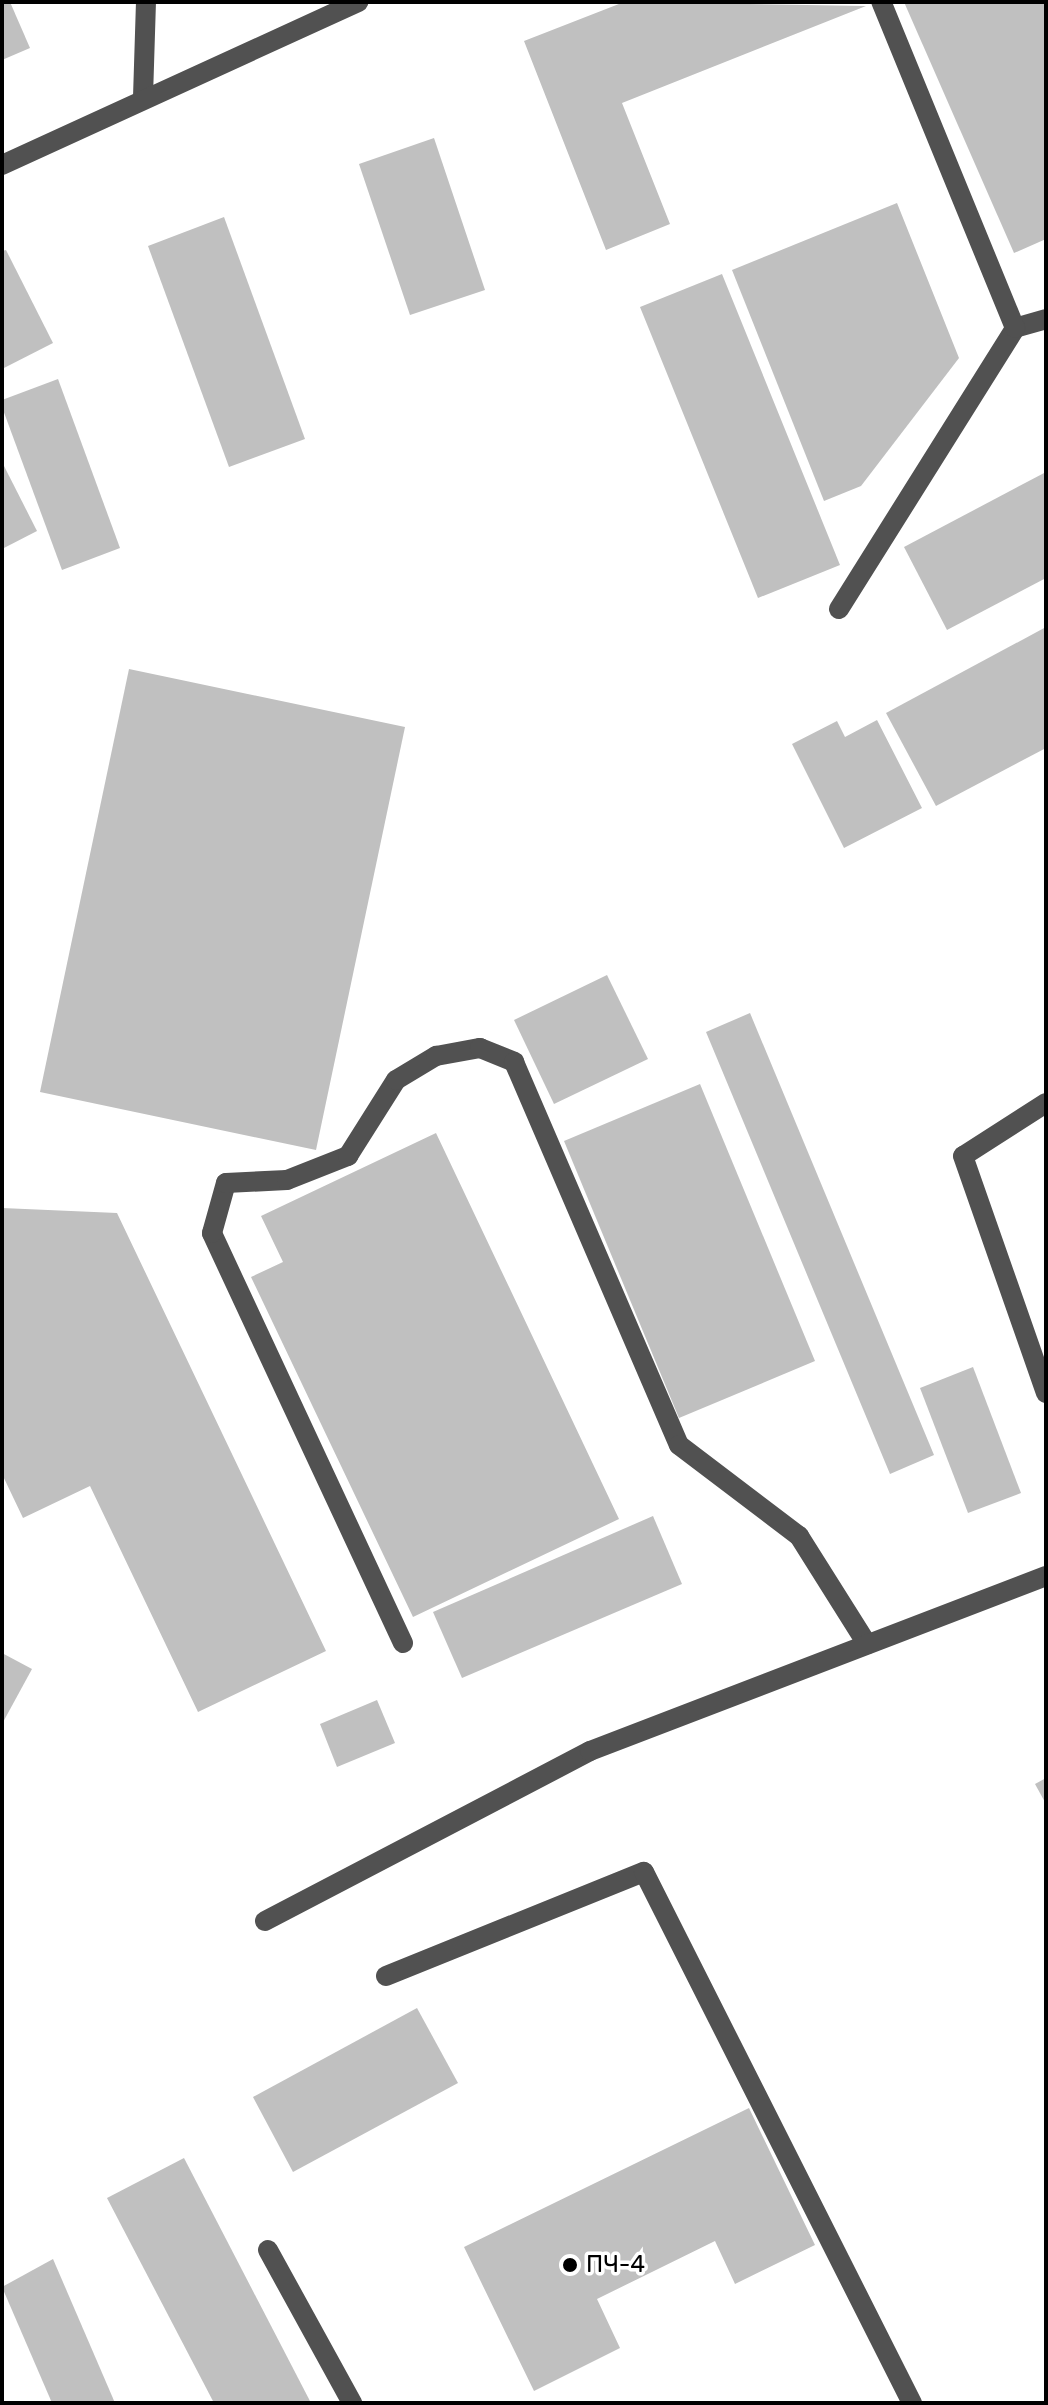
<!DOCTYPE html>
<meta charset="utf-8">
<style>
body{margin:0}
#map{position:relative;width:1048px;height:2405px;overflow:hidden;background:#fff;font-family:Rubik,sans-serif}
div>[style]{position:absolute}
.building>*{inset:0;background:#c0c0c0}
.minor>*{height:20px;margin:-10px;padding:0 10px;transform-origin:10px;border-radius:10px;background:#515151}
.dots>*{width:22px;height:22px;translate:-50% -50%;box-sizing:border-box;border:4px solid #fff;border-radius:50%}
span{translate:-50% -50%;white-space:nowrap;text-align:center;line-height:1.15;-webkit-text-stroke:7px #fff;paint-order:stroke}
.poi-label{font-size:24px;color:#000}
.left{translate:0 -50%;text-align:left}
.frame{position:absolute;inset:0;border:4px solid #000;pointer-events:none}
</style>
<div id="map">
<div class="building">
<div style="clip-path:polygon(2px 2px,10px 2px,30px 48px,2px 60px)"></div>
<div style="clip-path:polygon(624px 2px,866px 6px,622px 103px,670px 224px,606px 250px,524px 41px)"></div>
<div style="clip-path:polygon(904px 2px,1046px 2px,1046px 239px,1014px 253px)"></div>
<div style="clip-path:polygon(434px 138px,485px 290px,410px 315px,359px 164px)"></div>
<div style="clip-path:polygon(897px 203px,959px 358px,861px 486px,824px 501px,732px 270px)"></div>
<div style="clip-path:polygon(224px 217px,305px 439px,229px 467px,148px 246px)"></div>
<div style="clip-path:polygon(6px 250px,53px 343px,2px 369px,2px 251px)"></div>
<div style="clip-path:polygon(722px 274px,840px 565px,758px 598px,640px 307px)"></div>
<div style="clip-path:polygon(58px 379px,120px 548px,62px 570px,2px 407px,2px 400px)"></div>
<div style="clip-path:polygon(2px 462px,37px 531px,2px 549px)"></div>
<div style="clip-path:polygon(1046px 472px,1046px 578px,947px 630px,904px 547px)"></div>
<div style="clip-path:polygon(1046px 627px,1046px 748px,936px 806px,886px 713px)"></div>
<div style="clip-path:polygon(129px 669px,405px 727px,316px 1150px,40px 1092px)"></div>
<div style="clip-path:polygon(877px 720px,922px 808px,844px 848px,792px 744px,837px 721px,845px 737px)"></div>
<div style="clip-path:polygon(607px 975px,648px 1059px,554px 1104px,514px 1020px)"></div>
<div style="clip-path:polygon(750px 1013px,934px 1455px,890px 1474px,706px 1032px)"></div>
<div style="clip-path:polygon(700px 1084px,815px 1361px,679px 1418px,564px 1141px)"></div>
<div style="clip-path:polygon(436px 1133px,619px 1519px,413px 1617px,251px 1277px,283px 1262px,261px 1216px)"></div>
<div style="clip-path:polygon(2px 1208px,117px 1213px,326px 1651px,198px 1712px,90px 1486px,23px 1518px,2px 1474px)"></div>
<div style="clip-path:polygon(973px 1367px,1021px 1493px,968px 1513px,920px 1388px)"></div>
<div style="clip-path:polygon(653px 1516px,682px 1584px,462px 1678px,433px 1612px)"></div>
<div style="clip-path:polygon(2px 1653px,32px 1669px,2px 1724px)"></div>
<div style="clip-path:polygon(377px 1700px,395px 1743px,337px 1767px,320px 1724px)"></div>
<div style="clip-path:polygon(1046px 1778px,1046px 1804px,1035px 1784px)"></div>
<div style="clip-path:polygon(417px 2008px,458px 2083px,293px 2172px,253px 2097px)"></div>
<div style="clip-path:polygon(749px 2108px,815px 2245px,735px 2284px,715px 2241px,597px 2299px,620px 2348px,534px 2391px,464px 2247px)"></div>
<div style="clip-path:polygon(184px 2158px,311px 2403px,214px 2403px,107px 2198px)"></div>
<div style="clip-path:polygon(53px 2259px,115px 2403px,52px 2403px,2px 2287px)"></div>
</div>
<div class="minor">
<div style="left:143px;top:97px;width:95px;rotate:-88.2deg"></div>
<div style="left:2px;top:165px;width:392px;rotate:-24.6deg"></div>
<div style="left:1015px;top:328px;width:32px;rotate:-16deg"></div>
<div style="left:839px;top:609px;width:332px;rotate:-57.9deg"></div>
<div style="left:1015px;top:328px;width:352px;rotate:-112.3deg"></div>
<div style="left:1046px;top:1103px;width:98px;rotate:147.4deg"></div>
<div style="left:963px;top:1156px;width:251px;rotate:70.7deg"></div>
<div style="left:403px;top:1643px;width:452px;rotate:-115deg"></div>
<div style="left:212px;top:1233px;width:52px;rotate:-74.4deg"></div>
<div style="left:226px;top:1183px;width:61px;rotate:-2.8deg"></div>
<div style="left:287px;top:1180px;width:66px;rotate:-21.5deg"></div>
<div style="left:348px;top:1156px;width:90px;rotate:-57.7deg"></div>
<div style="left:396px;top:1080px;width:47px;rotate:-31deg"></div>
<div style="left:436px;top:1056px;width:45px;rotate:-10.3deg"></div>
<div style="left:480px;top:1048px;width:37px;rotate:22deg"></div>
<div style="left:514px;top:1062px;width:417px;rotate:66.7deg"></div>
<div style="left:679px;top:1445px;width:151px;rotate:37.2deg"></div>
<div style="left:799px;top:1536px;width:128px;rotate:57.8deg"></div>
<div style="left:265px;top:1921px;width:367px;rotate:-27.6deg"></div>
<div style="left:590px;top:1751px;width:488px;rotate:-21deg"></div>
<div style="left:386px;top:1976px;width:278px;rotate:-22deg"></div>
<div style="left:644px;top:1872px;width:595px;rotate:63.22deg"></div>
<div style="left:268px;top:2250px;width:175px;rotate:61.2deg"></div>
</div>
<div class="dots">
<div style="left:570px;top:2265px;background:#000"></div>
</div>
<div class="poi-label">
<span class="left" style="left:586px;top:2265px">ПЧ-4</span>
</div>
<div class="frame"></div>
</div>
